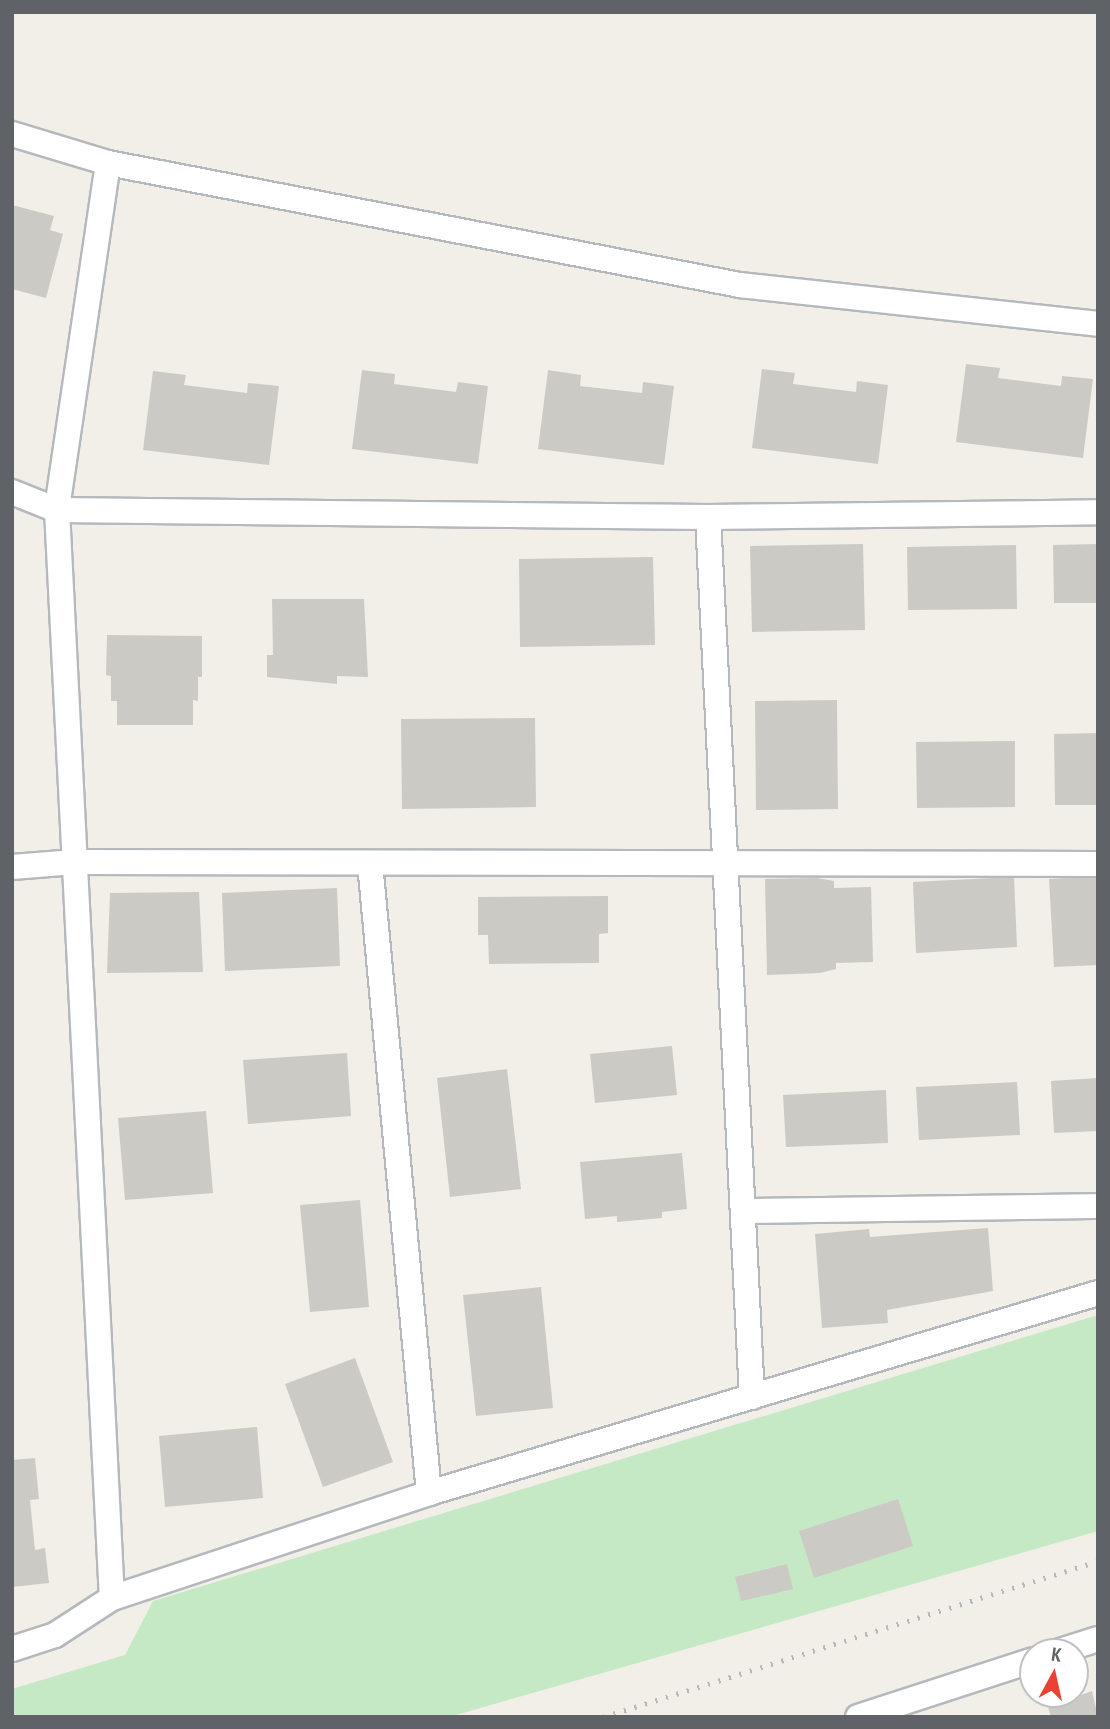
<!DOCTYPE html>
<style>
body{margin:0}
#map{position:relative;width:1110px;height:1729px;overflow:hidden;background:#f1efe8;font-family:"PT Sans Narrow",sans-serif}
div>[style]{position:absolute}
.green>*{inset:0;background:#c5e8c5}
.building>*{inset:0;background:#cccac5}
.roads{filter:drop-shadow(2px 0 #b5b8bc) drop-shadow(-2px 0 #b5b8bc) drop-shadow(0 2px #b5b8bc) drop-shadow(0 -2px #b5b8bc)}
.minor>*{height:24px;margin:-12px;padding:0 12px;transform-origin:12px;border-radius:12px;background:#fff}
.rail>*{height:5px;margin-top:-2.5px;transform-origin:0;background:repeating-linear-gradient(90deg,#b6b7b8 0 2px,transparent 0 11px)}
span{translate:-50% -50%;white-space:nowrap;text-align:center;line-height:1.15;-webkit-text-stroke:6px #fff;paint-order:stroke}
.frame{position:absolute;inset:0;border:14px solid #5f6368;pointer-events:none}
.north{position:absolute;left:1019px;top:1638px;width:70px;height:70px;box-sizing:border-box;background:#fff;border:2px solid #bfc1c3;border-radius:50%;rotate:8deg;font-size:19px;font-weight:700;line-height:28px;text-align:center;color:#5f6368}
.north::after{content:'';display:block;margin:auto;width:24px;height:32px;background:#ea4335;clip-path:polygon(50% 0,100% 100%,50% 72%,0 100%)}
</style>
<div id="map">
<div class="green">
<div style="clip-path:polygon(1098px 1315px,1098px 1531px,449px 1717px,12px 1717px,12px 1689px,125px 1655px,153px 1601px)"></div>
</div>
<div class="building">
<div style="clip-path:polygon(12px 205px,54px 216px,50px 230px,63px 234px,46px 298px,12px 289px)"></div>
<div style="clip-path:polygon(966px 364px,1000px 368px,998px 378px,1061px 386px,1062px 376px,1093px 379px,1083px 458px,956px 442px)"></div>
<div style="clip-path:polygon(762px 369px,795px 373px,793px 384px,856px 392px,857px 381px,888px 385px,878px 464px,752px 448px)"></div>
<div style="clip-path:polygon(362px 370px,395px 374px,394px 384px,456px 392px,458px 382px,488px 386px,478px 464px,352px 449px)"></div>
<div style="clip-path:polygon(548px 370px,581px 375px,580px 386px,642px 393px,643px 382px,674px 386px,664px 465px,538px 449px)"></div>
<div style="clip-path:polygon(153px 371px,186px 375px,184px 385px,247px 393px,248px 383px,279px 386px,269px 465px,143px 450px)"></div>
<div style="clip-path:polygon(863px 544px,865px 630px,752px 632px,750px 546px)"></div>
<div style="clip-path:polygon(1098px 544px,1098px 603px,1054px 603px,1053px 545px)"></div>
<div style="clip-path:polygon(1016px 545px,1017px 609px,908px 610px,907px 547px)"></div>
<div style="clip-path:polygon(653px 557px,655px 645px,520px 647px,519px 559px)"></div>
<div style="clip-path:polygon(272px 599px,364px 599px,368px 677px,337px 676px,337px 684px,267px 677px,267px 655px,273px 655px)"></div>
<div style="clip-path:polygon(107px 635px,202px 636px,202px 677px,198px 677px,198px 701px,193px 700px,193px 725px,117px 725px,117px 701px,111px 701px,111px 676px,106px 675px)"></div>
<div style="clip-path:polygon(837px 700px,838px 809px,756px 810px,755px 701px)"></div>
<div style="clip-path:polygon(535px 718px,536px 807px,402px 809px,401px 719px)"></div>
<div style="clip-path:polygon(1098px 733px,1098px 805px,1055px 805px,1054px 734px)"></div>
<div style="clip-path:polygon(1015px 741px,1015px 807px,917px 808px,916px 742px)"></div>
<div style="clip-path:polygon(1098px 876px,1098px 965px,1054px 967px,1049px 879px)"></div>
<div style="clip-path:polygon(1014px 877px,1017px 947px,916px 953px,913px 882px)"></div>
<div style="clip-path:polygon(817px 878px,834px 881px,834px 888px,871px 887px,873px 962px,836px 963px,836px 969px,820px 973px,767px 975px,765px 879px)"></div>
<div style="clip-path:polygon(337px 888px,340px 966px,225px 971px,222px 893px)"></div>
<div style="clip-path:polygon(199px 892px,203px 972px,107px 973px,110px 893px)"></div>
<div style="clip-path:polygon(608px 896px,608px 933px,599px 934px,599px 963px,489px 964px,488px 935px,478px 935px,478px 897px)"></div>
<div style="clip-path:polygon(672px 1046px,677px 1095px,595px 1103px,590px 1054px)"></div>
<div style="clip-path:polygon(347px 1053px,351px 1116px,248px 1124px,243px 1060px)"></div>
<div style="clip-path:polygon(507px 1069px,521px 1189px,450px 1197px,437px 1078px)"></div>
<div style="clip-path:polygon(1098px 1078px,1098px 1131px,1054px 1133px,1051px 1081px)"></div>
<div style="clip-path:polygon(1017px 1082px,1020px 1135px,919px 1140px,916px 1087px)"></div>
<div style="clip-path:polygon(886px 1090px,888px 1143px,786px 1147px,783px 1095px)"></div>
<div style="clip-path:polygon(206px 1111px,213px 1193px,125px 1200px,118px 1118px)"></div>
<div style="clip-path:polygon(682px 1153px,687px 1209px,662px 1212px,662px 1218px,617px 1222px,617px 1216px,585px 1219px,580px 1162px)"></div>
<div style="clip-path:polygon(360px 1200px,369px 1307px,310px 1312px,300px 1205px)"></div>
<div style="clip-path:polygon(988px 1228px,993px 1291px,887px 1310px,888px 1323px,822px 1328px,815px 1234px,869px 1229px,870px 1237px)"></div>
<div style="clip-path:polygon(541px 1287px,553px 1408px,476px 1416px,463px 1295px)"></div>
<div style="clip-path:polygon(355px 1358px,393px 1462px,323px 1487px,285px 1384px)"></div>
<div style="clip-path:polygon(257px 1427px,263px 1498px,165px 1507px,159px 1436px)"></div>
<div style="clip-path:polygon(35px 1458px,39px 1499px,30px 1500px,35px 1550px,45px 1548px,49px 1583px,12px 1587px,12px 1460px)"></div>
<div style="clip-path:polygon(898px 1499px,913px 1546px,814px 1578px,799px 1531px)"></div>
<div style="clip-path:polygon(787px 1564px,793px 1589px,741px 1601px,735px 1577px)"></div>
<div style="clip-path:polygon(1092px 1691px,1098px 1717px,1051px 1717px,1048px 1707px)"></div>
</div>
<div class="roads">
<div class="minor">
<div style="left:12px;top:134px;width:100px;rotate:16.8deg"></div>
<div style="left:108px;top:163px;width:644px;rotate:10.93deg"></div>
<div style="left:740px;top:285px;width:360px;rotate:6.2deg"></div>
<div style="left:108px;top:163px;width:351px;rotate:98.4deg"></div>
<div style="left:57px;top:510px;width:1089px;rotate:87.11deg"></div>
<div style="left:12px;top:492px;width:48px;rotate:21.8deg"></div>
<div style="left:57px;top:510px;width:651px;rotate:0.62deg"></div>
<div style="left:708px;top:517px;width:390px;rotate:-0.7deg"></div>
<div style="left:708px;top:517px;width:881px;rotate:87.14deg"></div>
<div style="left:370px;top:863px;width:633px;rotate:84.65deg"></div>
<div style="left:12px;top:867px;width:63px;rotate:-4.5deg"></div>
<div style="left:75px;top:862px;width:1023px;rotate:0.11deg"></div>
<div style="left:743px;top:1211px;width:355px;rotate:-0.8deg"></div>
<div style="left:12px;top:1649px;width:45px;rotate:-18deg"></div>
<div style="left:55px;top:1635px;width:68px;rotate:-33deg"></div>
<div style="left:112px;top:1598px;width:334px;rotate:-18.3deg"></div>
<div style="left:429px;top:1493px;width:698px;rotate:-16.64deg"></div>
<div style="left:1057px;top:1652px;width:43px;rotate:-17.6deg"></div>
<div style="left:858px;top:1717px;width:184px;rotate:-18deg"></div>
</div>
</div>
<div class="rail">
<div style="left:603px;top:1717px;width:519px;rotate:-17.49deg"></div>
</div>
<div class="frame"></div>
<div class="north">K</div>
</div>
